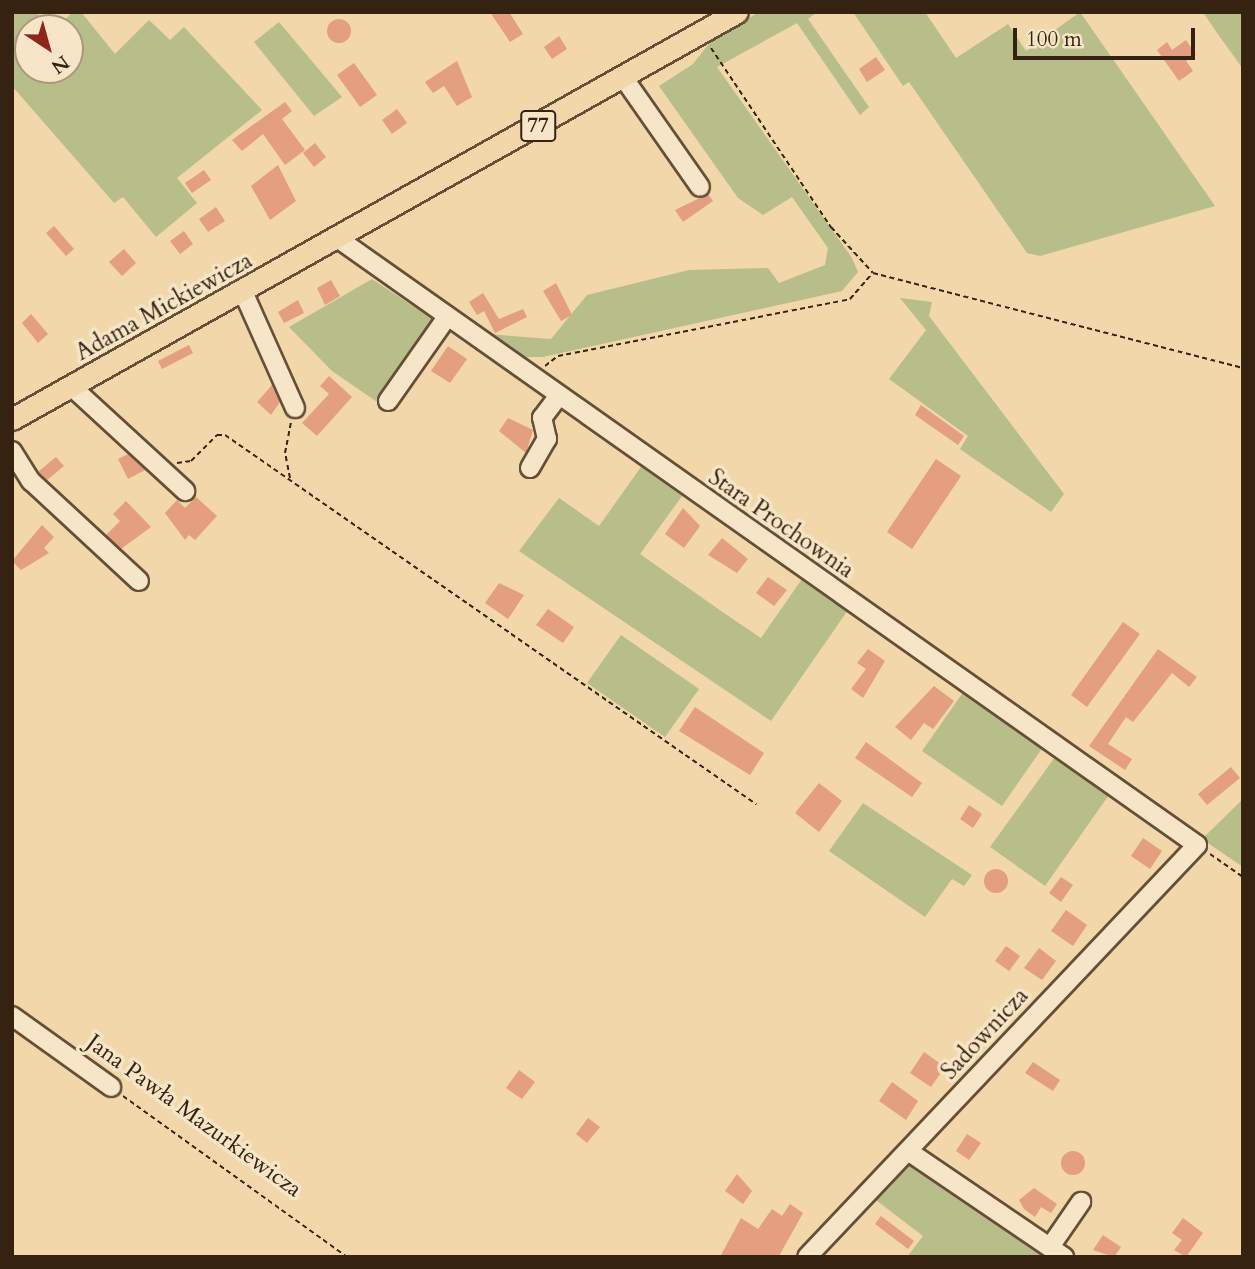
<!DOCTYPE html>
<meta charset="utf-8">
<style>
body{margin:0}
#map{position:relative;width:1255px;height:1269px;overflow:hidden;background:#f1d7a9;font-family:Cardo,serif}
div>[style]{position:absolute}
.green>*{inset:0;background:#b8be89}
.building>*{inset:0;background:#e49e80}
.round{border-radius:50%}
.path>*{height:2px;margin-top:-1px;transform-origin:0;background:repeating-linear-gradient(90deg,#362211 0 5px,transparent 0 8.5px)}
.roads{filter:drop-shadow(2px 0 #654f37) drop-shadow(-2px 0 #654f37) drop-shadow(0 2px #654f37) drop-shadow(0 -2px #654f37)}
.minor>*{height:18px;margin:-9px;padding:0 9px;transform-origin:9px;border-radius:9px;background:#f6e5c7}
.major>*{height:21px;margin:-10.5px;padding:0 10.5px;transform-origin:10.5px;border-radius:10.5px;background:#f1d7a9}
span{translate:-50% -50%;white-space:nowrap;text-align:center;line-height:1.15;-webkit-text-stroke:7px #f6e5c7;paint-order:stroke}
.shield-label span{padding:2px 5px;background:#f6e5c7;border:2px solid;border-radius:5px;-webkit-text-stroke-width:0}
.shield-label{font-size:21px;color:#362211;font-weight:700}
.street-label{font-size:23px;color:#362211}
.frame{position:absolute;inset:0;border:14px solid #362211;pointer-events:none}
.north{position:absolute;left:14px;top:14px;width:70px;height:70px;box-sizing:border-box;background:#f6e5c7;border:2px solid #a9977e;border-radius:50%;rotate:144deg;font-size:19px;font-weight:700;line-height:28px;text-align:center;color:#362211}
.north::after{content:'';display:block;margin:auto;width:24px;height:32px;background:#8f2418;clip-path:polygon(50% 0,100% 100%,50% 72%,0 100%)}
.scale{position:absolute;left:1013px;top:28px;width:182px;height:32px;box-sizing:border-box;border:4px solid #362211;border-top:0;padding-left:9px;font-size:21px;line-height:24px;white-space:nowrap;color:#362211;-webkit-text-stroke:5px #f6e5c7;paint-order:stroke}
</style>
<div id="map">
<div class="green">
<div style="clip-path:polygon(12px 12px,36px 12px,52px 28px,28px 28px,28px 70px,70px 70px,70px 28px,58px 28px,72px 12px,81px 12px,115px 54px,149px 20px,170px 40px,184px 27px,262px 110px,177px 178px,197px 203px,156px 237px,123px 197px,114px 203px,12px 86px)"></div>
<div style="clip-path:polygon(759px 12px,817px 12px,808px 19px,869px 107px,860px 115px,797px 23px,717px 67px,852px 258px,858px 272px,842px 291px,543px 357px,522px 357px,487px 334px,551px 339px,587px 295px,689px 270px,768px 268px,779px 283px,825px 265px,828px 248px,792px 197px,763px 215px,738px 198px,659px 86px,693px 64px,711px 41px)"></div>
<div style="clip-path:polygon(853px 12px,925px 12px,956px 58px,1008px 24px,1026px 51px,1080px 12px,1215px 206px,1040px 256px,1027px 253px,909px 82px,903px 86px)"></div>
<div style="clip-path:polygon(1203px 12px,1243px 12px,1243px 69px,1215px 30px)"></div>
<div style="clip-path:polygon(279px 22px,342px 97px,314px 116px,254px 42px)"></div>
<div style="clip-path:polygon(372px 279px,437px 322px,380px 404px,332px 371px,289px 327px)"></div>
<div style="clip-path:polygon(900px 298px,932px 302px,929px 316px,1064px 494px,1051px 512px,960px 449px,968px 436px,889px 379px,926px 330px)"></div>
<div style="clip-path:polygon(641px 467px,682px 496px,640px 554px,721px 611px,761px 638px,802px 579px,848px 610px,771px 721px,519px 551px,559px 498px,599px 526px)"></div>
<div style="clip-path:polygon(621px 635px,699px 689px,665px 737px,587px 683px)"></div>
<div style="clip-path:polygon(964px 691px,1043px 747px,1002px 806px,922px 751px)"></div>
<div style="clip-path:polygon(1058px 753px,1111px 792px,1045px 886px,990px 847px)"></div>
<div style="clip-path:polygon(1243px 799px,1243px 867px,1202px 839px)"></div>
<div style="clip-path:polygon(863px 803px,972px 875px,964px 886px,952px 879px,925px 917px,829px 851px)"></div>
<div style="clip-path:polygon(910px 1159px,1055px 1257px,907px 1257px,923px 1236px,872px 1197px)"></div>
</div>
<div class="building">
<div style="clip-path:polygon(490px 12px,509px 12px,523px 34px,510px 42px)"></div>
<div class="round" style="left:327px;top:19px;width:24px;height:24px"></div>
<div style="clip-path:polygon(559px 36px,567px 49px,552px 59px,544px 47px)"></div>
<div style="clip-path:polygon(1186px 40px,1196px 55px,1186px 61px,1193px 71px,1179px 81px,1157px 50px,1167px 42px,1172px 50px)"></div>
<div style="clip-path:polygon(876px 57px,885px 70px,867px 82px,859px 69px)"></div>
<div style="clip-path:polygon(457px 61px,472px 97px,457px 106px,444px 86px,433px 93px,425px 82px)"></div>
<div style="clip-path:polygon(354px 63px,377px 95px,360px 107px,337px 75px)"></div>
<div style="clip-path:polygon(285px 102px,292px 111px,282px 119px,305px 150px,285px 165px,263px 134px,242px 151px,232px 140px)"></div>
<div style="clip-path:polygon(397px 109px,407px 123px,392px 134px,382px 120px)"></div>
<div style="clip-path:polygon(315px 143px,326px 157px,314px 167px,303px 153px)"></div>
<div style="clip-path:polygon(278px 165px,296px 201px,270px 220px,251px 186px)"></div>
<div style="clip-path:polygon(204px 170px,211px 180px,192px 193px,185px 183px)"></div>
<div style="clip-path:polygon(708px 194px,713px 201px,683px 222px,675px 210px)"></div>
<div style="clip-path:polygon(216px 207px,225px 221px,208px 232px,199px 219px)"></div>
<div style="clip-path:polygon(54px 226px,74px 249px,66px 256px,46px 233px)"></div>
<div style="clip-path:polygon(184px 231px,193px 244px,180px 254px,170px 241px)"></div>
<div style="clip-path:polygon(124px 249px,136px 263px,122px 276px,109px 262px)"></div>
<div style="clip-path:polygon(331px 280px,340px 296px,325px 305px,317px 288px)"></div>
<div style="clip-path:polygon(556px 283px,572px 315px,561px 321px,543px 291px)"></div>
<div style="clip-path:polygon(483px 293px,499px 319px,523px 309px,527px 317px,495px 333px,484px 311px,477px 315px,469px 302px)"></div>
<div style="clip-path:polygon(298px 300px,304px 313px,284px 323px,278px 312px)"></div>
<div style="clip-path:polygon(31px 314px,48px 334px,38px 343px,22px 323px)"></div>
<div style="clip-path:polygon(189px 345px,193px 353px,162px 369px,158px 361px)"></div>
<div style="clip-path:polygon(448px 346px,467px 359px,450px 383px,431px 371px)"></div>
<div style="clip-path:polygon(329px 376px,352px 397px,317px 436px,302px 423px,329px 394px,320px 386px)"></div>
<div style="clip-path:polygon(272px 385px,280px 402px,271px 415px,257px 402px)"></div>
<div style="clip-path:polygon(921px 405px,964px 436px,958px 445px,915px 415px)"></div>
<div style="clip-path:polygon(508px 418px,533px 430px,526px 453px,499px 431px)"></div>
<div style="clip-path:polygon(128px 454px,145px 470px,128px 479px,118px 459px)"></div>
<div style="clip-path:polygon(56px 457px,64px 466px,47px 480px,38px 472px)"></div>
<div style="clip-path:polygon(936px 459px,961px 476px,912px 549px,887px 532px)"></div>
<div style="clip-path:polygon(196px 497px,217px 516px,195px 540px,189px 535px,185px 540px,165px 513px,177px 500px,185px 508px)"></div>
<div style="clip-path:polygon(126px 501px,151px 527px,121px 549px,106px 535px,120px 521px,113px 514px)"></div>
<div style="clip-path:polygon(683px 508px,700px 526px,684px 548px,665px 534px)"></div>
<div style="clip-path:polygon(42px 525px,54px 537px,44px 548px,49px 553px,21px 570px,12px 561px)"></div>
<div style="clip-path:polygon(722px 538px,748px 559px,737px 573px,708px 555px)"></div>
<div style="clip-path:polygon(768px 577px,787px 590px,774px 606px,756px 593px)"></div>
<div style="clip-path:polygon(499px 583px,524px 595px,508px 619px,485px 603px)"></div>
<div style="clip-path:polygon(548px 609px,574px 627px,563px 643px,536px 625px)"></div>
<div style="clip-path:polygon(1123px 622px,1140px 634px,1087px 707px,1071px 695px)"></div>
<div style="clip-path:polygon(868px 649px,885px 661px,863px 698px,851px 689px,866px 669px,857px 663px)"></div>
<div style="clip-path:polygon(1158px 649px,1197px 677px,1189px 687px,1172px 673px,1133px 722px,1126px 717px,1108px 744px,1132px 759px,1125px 770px,1089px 746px)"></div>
<div style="clip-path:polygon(934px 686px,954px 701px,933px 729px,924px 723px,911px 740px,895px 727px)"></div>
<div style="clip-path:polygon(695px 707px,764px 753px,750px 775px,679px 731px)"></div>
<div style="clip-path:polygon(866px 742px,922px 783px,912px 797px,855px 758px)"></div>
<div style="clip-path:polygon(1231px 767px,1240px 778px,1207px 805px,1198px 794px)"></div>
<div style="clip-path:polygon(819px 783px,842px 801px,819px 832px,795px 813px)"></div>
<div style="clip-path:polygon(969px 805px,982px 814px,973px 828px,960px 819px)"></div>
<div style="clip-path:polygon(1143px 838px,1162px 851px,1150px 869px,1131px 856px)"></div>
<div class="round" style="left:984px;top:869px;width:24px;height:24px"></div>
<div style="clip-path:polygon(1061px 877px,1073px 885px,1061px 902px,1049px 893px)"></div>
<div style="clip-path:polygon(1066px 910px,1087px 925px,1073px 946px,1051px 931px)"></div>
<div style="clip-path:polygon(1006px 946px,1020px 956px,1009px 971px,995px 961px)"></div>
<div style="clip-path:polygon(1039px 948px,1056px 961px,1042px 980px,1024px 968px)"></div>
<div style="clip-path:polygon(924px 1052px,945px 1067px,931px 1087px,910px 1073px)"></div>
<div style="clip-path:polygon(1033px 1062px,1060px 1080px,1053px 1091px,1025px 1073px)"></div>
<div style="clip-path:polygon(519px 1070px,535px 1082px,522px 1099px,506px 1088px)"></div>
<div style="clip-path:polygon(892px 1082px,918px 1101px,906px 1120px,879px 1101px)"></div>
<div style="clip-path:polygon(588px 1118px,600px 1127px,587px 1143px,576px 1134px)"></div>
<div style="clip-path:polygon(967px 1134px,981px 1143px,969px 1160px,956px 1151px)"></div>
<div class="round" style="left:1061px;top:1151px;width:24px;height:24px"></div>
<div style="clip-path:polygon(737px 1174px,752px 1191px,743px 1204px,725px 1191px)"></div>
<div style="clip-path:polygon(1034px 1188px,1057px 1204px,1051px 1213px,1041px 1207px,1035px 1217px,1024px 1209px,1019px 1200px)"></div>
<div style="clip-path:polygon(790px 1204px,803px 1213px,779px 1256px,720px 1257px,741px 1218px,758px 1229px,772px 1209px,782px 1216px)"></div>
<div style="clip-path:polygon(881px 1216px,914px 1241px,908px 1249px,875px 1224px)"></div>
<div style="clip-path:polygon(1183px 1218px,1203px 1233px,1186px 1257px,1174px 1250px,1182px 1240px,1172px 1233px)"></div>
<div style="clip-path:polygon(1103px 1235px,1121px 1247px,1114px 1257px,1093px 1250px)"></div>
</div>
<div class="path">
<div style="left:711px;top:48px;width:216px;rotate:56.2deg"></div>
<div style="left:831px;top:227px;width:62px;rotate:47.6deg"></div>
<div style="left:873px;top:273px;width:382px;rotate:14.4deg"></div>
<div style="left:545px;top:366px;width:16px;rotate:-38deg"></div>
<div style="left:558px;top:356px;width:298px;rotate:-11deg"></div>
<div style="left:850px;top:299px;width:33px;rotate:-49deg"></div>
<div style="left:177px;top:463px;width:14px;rotate:-8deg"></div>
<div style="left:191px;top:461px;width:37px;rotate:-45deg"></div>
<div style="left:217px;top:435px;width:8px"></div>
<div style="left:225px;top:435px;width:647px;rotate:34.8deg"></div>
<div style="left:290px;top:478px;width:25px;rotate:-101deg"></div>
<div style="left:285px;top:453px;width:31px;rotate:-79deg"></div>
<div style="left:1210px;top:854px;width:40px;rotate:34.9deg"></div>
<div style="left:123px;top:1096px;width:276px;rotate:35.7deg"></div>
</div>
<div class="roads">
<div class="minor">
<div style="left:623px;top:77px;width:134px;rotate:55deg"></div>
<div style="left:340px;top:240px;width:1049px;rotate:35.22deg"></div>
<div style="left:1197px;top:845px;width:567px;rotate:133.43deg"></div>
<div style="left:244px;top:294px;width:125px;rotate:65.9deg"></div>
<div style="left:72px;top:387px;width:154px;rotate:42.6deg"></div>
<div style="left:388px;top:401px;width:99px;rotate:-54.9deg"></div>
<div style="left:12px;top:451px;width:36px;rotate:58deg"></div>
<div style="left:31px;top:481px;width:147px;rotate:42.8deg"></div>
<div style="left:530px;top:468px;width:34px;rotate:-60deg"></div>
<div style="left:547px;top:439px;width:22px;rotate:-103deg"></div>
<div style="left:542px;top:418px;width:26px;rotate:-53deg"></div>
<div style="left:12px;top:1016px;width:122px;rotate:35.6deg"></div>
<div style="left:908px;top:1151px;width:189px;rotate:34.2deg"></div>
<div style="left:1050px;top:1247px;width:55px;rotate:-55.4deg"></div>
</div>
<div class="major">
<div style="left:12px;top:419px;width:831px;rotate:-29.31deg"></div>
</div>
</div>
<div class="shield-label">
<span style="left:538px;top:126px">77</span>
</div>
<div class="street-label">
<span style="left:164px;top:307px;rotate:-29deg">Adama Mickiewicza</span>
<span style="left:781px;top:524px;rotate:35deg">Stara Prochownia</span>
<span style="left:985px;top:1034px;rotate:-47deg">Sadownicza</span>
<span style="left:194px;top:1116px;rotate:36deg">Jana Pawła Mazurkiewicza</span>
</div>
<div class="frame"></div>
<div class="north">N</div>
<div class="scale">100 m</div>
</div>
